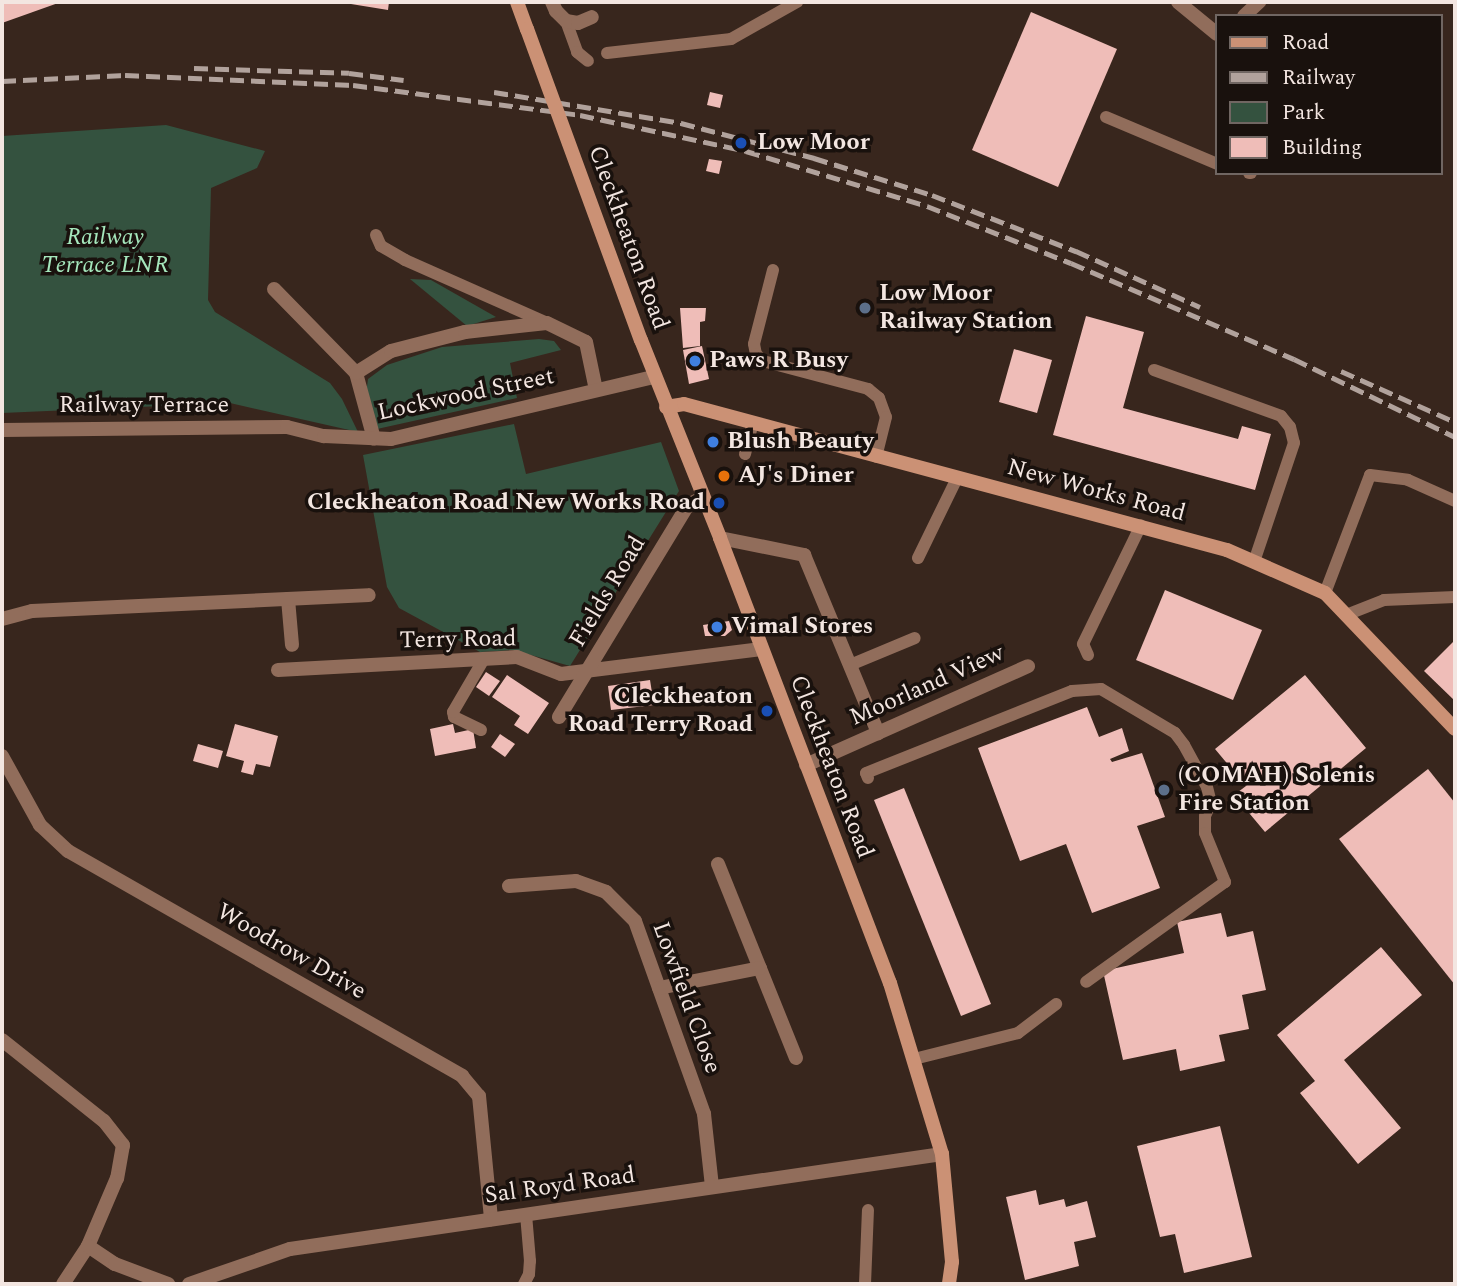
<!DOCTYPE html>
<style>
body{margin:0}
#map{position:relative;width:1457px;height:1286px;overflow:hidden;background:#38261d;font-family:Spectral,serif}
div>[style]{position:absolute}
.green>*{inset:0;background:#34523f}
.building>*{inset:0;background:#efbdb8}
.lane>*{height:12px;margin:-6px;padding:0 6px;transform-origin:6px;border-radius:6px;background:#916d5b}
.street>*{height:14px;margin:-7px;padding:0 7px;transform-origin:7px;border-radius:7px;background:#916d5b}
.secondary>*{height:14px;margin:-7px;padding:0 7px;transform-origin:7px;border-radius:7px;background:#cb9175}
.rail>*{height:5px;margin-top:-2.5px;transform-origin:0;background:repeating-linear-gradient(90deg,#b1a29c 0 14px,transparent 0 21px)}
.secondary-bridge>*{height:14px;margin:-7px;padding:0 7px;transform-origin:7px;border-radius:7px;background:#cb9175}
.dots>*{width:19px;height:19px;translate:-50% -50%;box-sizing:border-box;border:4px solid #19110d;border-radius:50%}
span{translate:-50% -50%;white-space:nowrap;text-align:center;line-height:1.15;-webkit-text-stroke:7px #19110d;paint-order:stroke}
.poi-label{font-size:24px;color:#f3e6e1;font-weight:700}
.left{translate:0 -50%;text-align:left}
.right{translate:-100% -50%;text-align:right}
.park-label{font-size:24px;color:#a6e8bd;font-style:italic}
.street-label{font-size:24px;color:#f3e6e1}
.frame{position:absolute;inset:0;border:4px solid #f3e6e1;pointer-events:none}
.legend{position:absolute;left:1215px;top:14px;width:228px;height:161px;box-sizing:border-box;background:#19110d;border:2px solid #706662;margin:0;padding:9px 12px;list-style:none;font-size:21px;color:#f3e6e1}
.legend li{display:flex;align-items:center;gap:14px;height:35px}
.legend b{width:35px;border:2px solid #706662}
</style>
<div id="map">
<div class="green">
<div style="clip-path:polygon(166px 125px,265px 151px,257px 168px,211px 188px,208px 300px,215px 312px,330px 383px,342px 399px,358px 432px,230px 403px,2px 413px,2px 136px)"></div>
<div style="clip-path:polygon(410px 279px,431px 280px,496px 317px,467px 326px)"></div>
<div style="clip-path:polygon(539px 339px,554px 341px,561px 350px,510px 363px,517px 398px,377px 429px,366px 394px,368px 379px,387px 365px,442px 347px)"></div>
<div style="clip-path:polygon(514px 424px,526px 474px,661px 442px,679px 491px,570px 666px,513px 650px,480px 652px,399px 608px,387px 587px,363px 455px)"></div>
</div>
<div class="building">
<div style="clip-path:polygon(2px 2px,61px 2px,2px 23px)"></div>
<div style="clip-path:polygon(351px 2px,389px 2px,388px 10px,351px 4px)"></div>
<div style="clip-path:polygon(1031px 12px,1117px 49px,1058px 187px,972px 150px)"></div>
<div style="clip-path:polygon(710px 92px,723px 95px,720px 108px,707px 105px)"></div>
<div style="clip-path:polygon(709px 159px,722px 161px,719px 174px,706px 171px)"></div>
<div style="clip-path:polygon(680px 308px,706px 308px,705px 321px,700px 322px,700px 346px,683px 348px)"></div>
<div style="clip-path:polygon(1086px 316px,1144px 332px,1123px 408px,1238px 439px,1242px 426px,1271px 434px,1255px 490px,1053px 435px)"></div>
<div style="clip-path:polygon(702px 346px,709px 379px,689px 384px,683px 350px)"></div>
<div style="clip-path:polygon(1014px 349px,1052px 360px,1037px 413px,999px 402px)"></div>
<div style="clip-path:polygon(1165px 590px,1262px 630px,1233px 700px,1136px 660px)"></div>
<div style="clip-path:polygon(729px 621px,732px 630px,725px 636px,705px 636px,703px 625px)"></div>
<div style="clip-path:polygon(1455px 640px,1455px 701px,1424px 671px)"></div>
<div style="clip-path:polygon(486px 672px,500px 681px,489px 696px,476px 687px)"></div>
<div style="clip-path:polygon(507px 675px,549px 703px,528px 734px,514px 725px,520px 716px,492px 697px)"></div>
<div style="clip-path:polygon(1305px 675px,1366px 748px,1265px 832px,1234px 795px,1246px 786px,1215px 749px)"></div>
<div style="clip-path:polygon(650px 680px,654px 705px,611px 710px,608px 686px)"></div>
<div style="clip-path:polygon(1087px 707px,1099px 737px,1122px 728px,1129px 751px,1110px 759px,1112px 762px,1142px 753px,1165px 817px,1137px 826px,1160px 888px,1092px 913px,1066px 844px,1020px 861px,978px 748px)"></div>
<div style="clip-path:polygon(235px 724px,278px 736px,270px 767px,256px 764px,253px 775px,241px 772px,244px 761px,226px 756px)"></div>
<div style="clip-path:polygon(453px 724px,455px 733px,473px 729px,476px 748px,435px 756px,430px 729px)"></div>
<div style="clip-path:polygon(500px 734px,515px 744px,505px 757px,491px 747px)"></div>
<div style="clip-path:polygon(198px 744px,223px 751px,218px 768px,193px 761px)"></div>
<div style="clip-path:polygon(1428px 769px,1455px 803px,1455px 985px,1339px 839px)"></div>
<div style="clip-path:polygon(904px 788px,991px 1004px,961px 1016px,874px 800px)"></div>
<div style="clip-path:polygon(1221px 913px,1227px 937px,1253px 931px,1266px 990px,1242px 995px,1249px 1029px,1219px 1035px,1225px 1061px,1180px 1071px,1176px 1049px,1123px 1060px,1103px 971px,1184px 953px,1177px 922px)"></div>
<div style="clip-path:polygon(1381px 947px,1422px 995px,1344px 1060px,1401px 1128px,1358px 1164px,1300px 1093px,1315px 1081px,1277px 1035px)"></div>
<div style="clip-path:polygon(1220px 1126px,1252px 1257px,1184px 1273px,1175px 1234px,1160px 1237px,1137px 1146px)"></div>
<div style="clip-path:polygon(1036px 1190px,1039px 1205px,1064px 1199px,1066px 1207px,1087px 1201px,1096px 1237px,1074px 1242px,1079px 1266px,1025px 1280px,1006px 1197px)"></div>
</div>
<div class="lane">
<div style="left:566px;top:21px;width:33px;rotate:70deg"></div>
<div style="left:577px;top:52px;width:14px;rotate:39deg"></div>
<div style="left:607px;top:53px;width:125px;rotate:-6.4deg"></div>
<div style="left:731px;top:39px;width:76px;rotate:-29.3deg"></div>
<div style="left:1106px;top:117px;width:121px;rotate:22.9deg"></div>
<div style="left:1249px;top:173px;width:2px"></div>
<div style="left:376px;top:235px;width:12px;rotate:66deg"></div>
<div style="left:381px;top:246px;width:28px;rotate:30deg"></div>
<div style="left:405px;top:260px;width:155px;rotate:23.9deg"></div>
<div style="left:773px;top:270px;width:76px;rotate:104.4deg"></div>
<div style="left:754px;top:344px;width:10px;rotate:79deg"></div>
<div style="left:756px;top:354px;width:10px;rotate:45deg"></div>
<div style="left:763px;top:361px;width:109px;rotate:14.9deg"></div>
<div style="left:868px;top:389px;width:14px;rotate:39deg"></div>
<div style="left:879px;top:398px;width:20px;rotate:70deg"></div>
<div style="left:886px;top:417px;width:41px;rotate:104deg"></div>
<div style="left:1154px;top:370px;width:135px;rotate:19.9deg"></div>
<div style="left:1281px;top:416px;width:14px;rotate:51deg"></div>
<div style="left:1290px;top:427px;width:16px;rotate:76deg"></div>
<div style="left:1294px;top:443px;width:126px;rotate:108.6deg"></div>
<div style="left:745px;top:454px;width:32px;rotate:-76deg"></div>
<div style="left:918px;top:558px;width:89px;rotate:-64deg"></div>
<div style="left:1325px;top:593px;width:126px;rotate:-69.1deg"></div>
<div style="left:1370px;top:475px;width:38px;rotate:7deg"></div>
<div style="left:1408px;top:480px;width:51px;rotate:24.1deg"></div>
<div style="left:1346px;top:615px;width:41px;rotate:-21.5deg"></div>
<div style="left:1384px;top:600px;width:71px;rotate:-2.4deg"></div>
<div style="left:1088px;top:655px;width:12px;rotate:-114deg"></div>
<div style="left:1083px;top:644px;width:132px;rotate:-64deg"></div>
<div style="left:850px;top:665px;width:70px;rotate:-22.6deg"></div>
<div style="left:481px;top:730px;width:30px;rotate:-154deg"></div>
<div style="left:454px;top:717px;width:5px;rotate:-101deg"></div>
<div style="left:453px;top:712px;width:61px;rotate:-59.7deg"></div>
<div style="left:868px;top:778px;width:5px;rotate:-112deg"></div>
<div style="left:866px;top:773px;width:222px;rotate:-21.7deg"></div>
<div style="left:1072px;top:691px;width:29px;rotate:-4deg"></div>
<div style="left:1101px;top:689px;width:86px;rotate:30.7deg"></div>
<div style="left:1175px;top:733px;width:15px;rotate:53deg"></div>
<div style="left:1184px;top:745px;width:48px;rotate:61.3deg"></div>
<div style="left:1207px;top:787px;width:16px;rotate:76deg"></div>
<div style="left:1211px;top:803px;width:14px;rotate:115deg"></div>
<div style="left:1205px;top:816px;width:17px;rotate:90deg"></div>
<div style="left:1205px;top:833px;width:53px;rotate:67.8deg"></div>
<div style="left:1225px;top:882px;width:171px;rotate:144.3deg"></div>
<div style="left:914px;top:1059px;width:107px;rotate:-14deg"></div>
<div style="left:1018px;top:1033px;width:48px;rotate:-37.3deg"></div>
<div style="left:524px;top:1284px;width:11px;rotate:-63deg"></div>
<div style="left:529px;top:1274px;width:13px;rotate:-86deg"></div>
<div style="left:530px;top:1261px;width:47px;rotate:-94.9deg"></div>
<div style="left:865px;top:1284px;width:74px;rotate:-87.7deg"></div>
</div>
<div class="street">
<div style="left:552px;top:2px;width:10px;rotate:66deg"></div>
<div style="left:556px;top:11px;width:14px;rotate:45deg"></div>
<div style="left:566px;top:21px;width:12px;rotate:9deg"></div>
<div style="left:578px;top:23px;width:15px;rotate:-23deg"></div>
<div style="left:1178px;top:2px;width:50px;rotate:39.4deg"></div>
<div style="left:1244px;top:16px;width:21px;rotate:-43deg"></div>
<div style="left:274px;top:289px;width:117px;rotate:45.7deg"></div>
<div style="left:356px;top:373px;width:68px;rotate:74.7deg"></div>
<div style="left:356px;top:373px;width:41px;rotate:-32.2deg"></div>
<div style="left:391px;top:351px;width:76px;rotate:-14.4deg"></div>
<div style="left:465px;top:332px;width:82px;rotate:-6.3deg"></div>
<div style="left:547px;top:323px;width:43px;rotate:26deg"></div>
<div style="left:586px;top:342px;width:49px;rotate:78.2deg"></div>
<div style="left:2px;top:430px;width:285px;rotate:-0.6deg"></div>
<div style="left:287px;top:427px;width:38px;rotate:14deg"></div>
<div style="left:324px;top:436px;width:67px;rotate:2.6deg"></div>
<div style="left:391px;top:439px;width:269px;rotate:-13.3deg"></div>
<div style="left:720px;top:538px;width:86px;rotate:11.4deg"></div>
<div style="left:804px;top:555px;width:193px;rotate:67.4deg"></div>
<div style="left:288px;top:599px;width:46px;rotate:85deg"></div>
<div style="left:2px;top:619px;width:31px;rotate:-15deg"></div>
<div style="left:32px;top:611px;width:337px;rotate:-2.7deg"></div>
<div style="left:278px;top:670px;width:239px;rotate:-3.1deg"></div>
<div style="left:517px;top:657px;width:47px;rotate:21.1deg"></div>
<div style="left:561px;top:674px;width:202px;rotate:-7.1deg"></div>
<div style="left:559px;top:717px;width:248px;rotate:-58.7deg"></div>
<div style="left:688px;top:505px;width:16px;rotate:-27deg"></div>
<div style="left:2px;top:756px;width:79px;rotate:61.2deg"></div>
<div style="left:40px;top:825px;width:38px;rotate:43deg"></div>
<div style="left:68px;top:851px;width:454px;rotate:29.7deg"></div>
<div style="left:462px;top:1076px;width:26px;rotate:50deg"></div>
<div style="left:479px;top:1096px;width:124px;rotate:84.4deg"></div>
<div style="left:806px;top:765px;width:243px;rotate:-24deg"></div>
<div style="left:718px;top:864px;width:209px;rotate:68.1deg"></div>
<div style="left:509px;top:886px;width:67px;rotate:-4.3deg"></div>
<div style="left:576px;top:881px;width:32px;rotate:20deg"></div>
<div style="left:606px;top:892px;width:41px;rotate:45deg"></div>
<div style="left:635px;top:921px;width:205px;rotate:70.3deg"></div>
<div style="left:704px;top:1114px;width:73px;rotate:83.7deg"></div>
<div style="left:659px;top:988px;width:103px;rotate:-11.2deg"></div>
<div style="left:2px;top:1040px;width:130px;rotate:38.5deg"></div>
<div style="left:104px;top:1121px;width:31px;rotate:52deg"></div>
<div style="left:123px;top:1145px;width:34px;rotate:100deg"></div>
<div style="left:117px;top:1178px;width:74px;rotate:113.1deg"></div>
<div style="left:88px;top:1246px;width:45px;rotate:123.3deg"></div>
<div style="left:88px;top:1246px;width:32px;rotate:34deg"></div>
<div style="left:115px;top:1264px;width:57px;rotate:20.7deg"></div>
<div style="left:189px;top:1284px;width:107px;rotate:-19.1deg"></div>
<div style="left:290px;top:1249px;width:659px;rotate:-8.29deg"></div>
</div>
<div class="secondary">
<div style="left:517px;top:2px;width:29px;rotate:70deg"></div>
<div style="left:641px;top:340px;width:213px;rotate:68.2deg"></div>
<div style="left:720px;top:538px;width:476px;rotate:69.1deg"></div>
<div style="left:890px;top:983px;width:179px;rotate:73.1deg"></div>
<div style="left:942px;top:1154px;width:108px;rotate:84.7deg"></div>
<div style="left:952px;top:1262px;width:22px;rotate:98deg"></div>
<div style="left:666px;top:407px;width:18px;rotate:-9deg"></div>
<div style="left:684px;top:404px;width:562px;rotate:15.05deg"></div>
<div style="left:1227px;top:550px;width:107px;rotate:23.7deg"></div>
<div style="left:1325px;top:593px;width:188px;rotate:46.3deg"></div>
</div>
<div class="rail">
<div style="left:194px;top:68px;width:155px;rotate:1.8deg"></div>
<div style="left:349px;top:73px;width:55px;rotate:7.3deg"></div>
<div style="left:2px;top:81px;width:123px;rotate:-2.8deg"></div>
<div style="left:125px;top:75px;width:228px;rotate:2.5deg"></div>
<div style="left:353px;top:85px;width:229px;rotate:7.5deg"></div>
<div style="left:580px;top:115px;width:170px;rotate:12.2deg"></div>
<div style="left:746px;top:151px;width:189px;rotate:16.9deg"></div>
<div style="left:927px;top:206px;width:155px;rotate:21.6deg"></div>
<div style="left:1071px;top:263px;width:243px;rotate:23.3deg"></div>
<div style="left:1294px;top:359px;width:179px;rotate:25.8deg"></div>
<div style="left:494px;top:92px;width:190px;rotate:9.4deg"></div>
<div style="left:681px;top:123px;width:138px;rotate:14.7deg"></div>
<div style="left:814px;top:158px;width:124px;rotate:17.4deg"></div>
<div style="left:932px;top:195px;width:155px;rotate:21.3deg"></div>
<div style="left:1076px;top:251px;width:136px;rotate:24.3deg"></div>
<div style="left:1341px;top:371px;width:125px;rotate:24.1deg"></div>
</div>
<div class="secondary-bridge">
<div style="left:527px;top:29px;width:331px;rotate:69.9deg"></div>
</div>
<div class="dots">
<div style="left:741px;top:143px;background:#1a4fb4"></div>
<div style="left:865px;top:308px;background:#5c6f8a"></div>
<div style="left:695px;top:361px;background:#3f7fe0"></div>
<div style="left:713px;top:442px;background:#3f7fe0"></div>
<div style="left:724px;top:476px;background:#e8710a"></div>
<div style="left:719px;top:503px;background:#1a4fb4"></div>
<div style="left:717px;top:627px;background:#3f7fe0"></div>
<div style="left:767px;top:711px;background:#1a4fb4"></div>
<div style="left:1164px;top:790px;background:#5c6f8a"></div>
</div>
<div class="poi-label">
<span class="left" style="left:757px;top:143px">Low Moor</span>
<span class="left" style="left:879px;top:308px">Low Moor<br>Railway Station</span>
<span class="left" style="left:709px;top:361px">Paws R Busy</span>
<span class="left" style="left:727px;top:442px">Blush Beauty</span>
<span class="left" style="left:738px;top:476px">AJ's Diner</span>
<span class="right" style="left:705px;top:503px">Cleckheaton Road New Works Road</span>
<span class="left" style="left:731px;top:627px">Vimal Stores</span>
<span class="right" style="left:753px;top:711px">Cleckheaton<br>Road Terry Road</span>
<span class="left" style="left:1178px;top:790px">(COMAH) Solenis<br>Fire Station</span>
</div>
<div class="park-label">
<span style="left:105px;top:252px">Railway<br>Terrace LNR</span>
</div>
<div class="street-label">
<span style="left:628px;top:238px;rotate:70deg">Cleckheaton Road</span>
<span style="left:466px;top:395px;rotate:-12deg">Lockwood Street</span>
<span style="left:144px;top:406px">Railway Terrace</span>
<span style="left:1096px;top:491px;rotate:15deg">New Works Road</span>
<span style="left:608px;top:592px;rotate:-59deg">Fields Road</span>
<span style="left:458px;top:640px;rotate:-1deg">Terry Road</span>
<span style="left:927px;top:686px;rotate:-24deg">Moorland View</span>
<span style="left:831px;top:767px;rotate:69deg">Cleckheaton Road</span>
<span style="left:291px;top:952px;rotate:30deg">Woodrow Drive</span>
<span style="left:686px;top:998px;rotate:70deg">Lowfield Close</span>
<span style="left:560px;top:1186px;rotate:-8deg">Sal Royd Road</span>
</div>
<div class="frame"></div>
<ul class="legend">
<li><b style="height:9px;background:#cb9175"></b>Road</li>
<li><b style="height:9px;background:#b1a29c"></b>Railway</li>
<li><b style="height:19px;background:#34523f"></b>Park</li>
<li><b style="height:19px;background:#efbdb8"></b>Building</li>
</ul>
</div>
